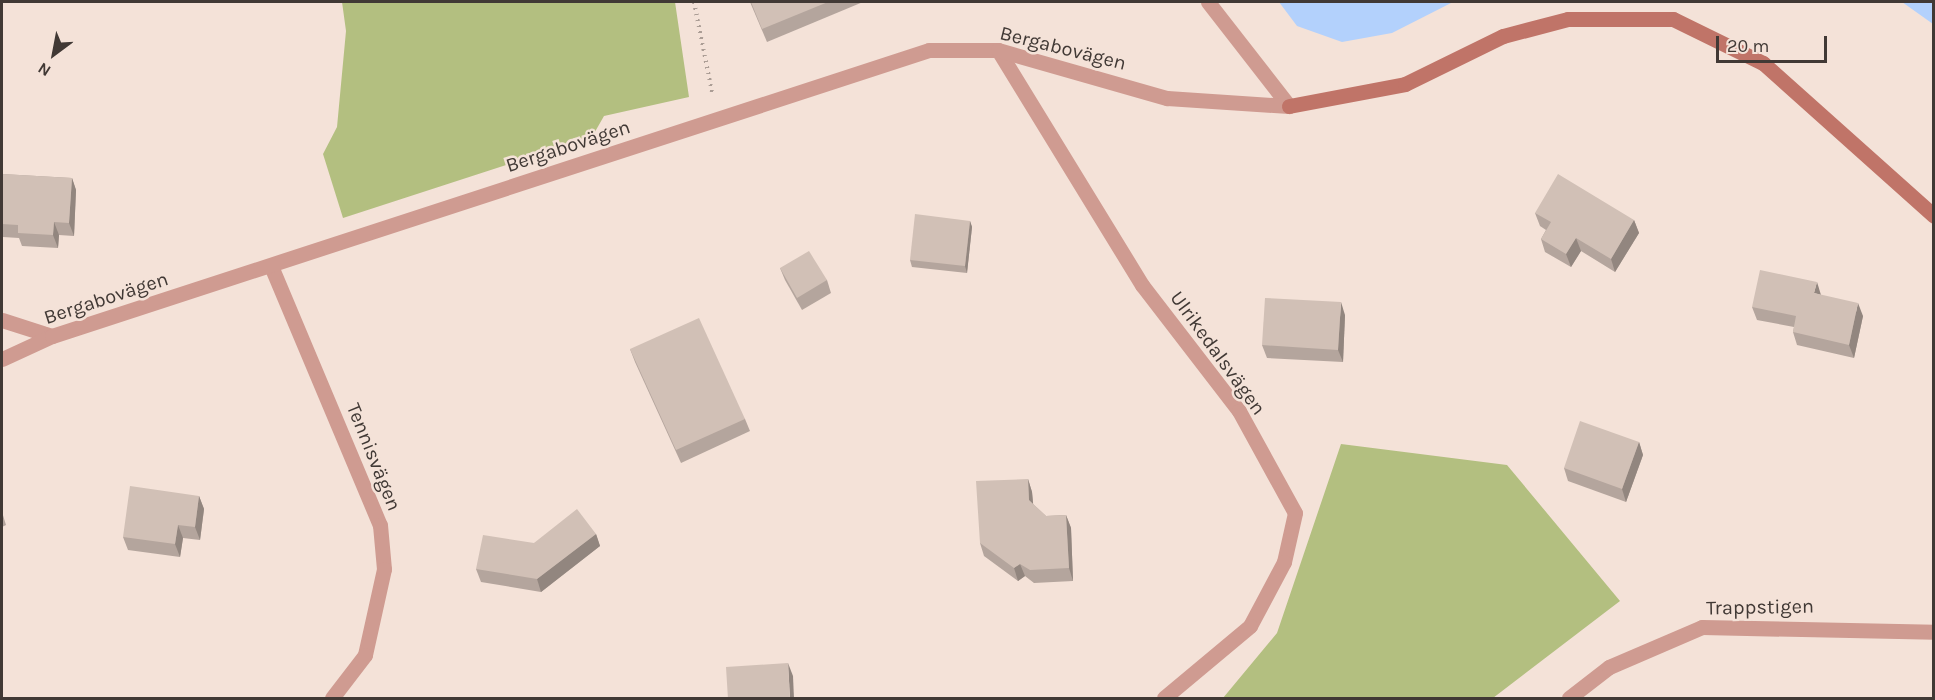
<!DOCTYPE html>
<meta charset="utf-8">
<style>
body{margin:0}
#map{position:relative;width:1935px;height:700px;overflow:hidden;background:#f4e2d8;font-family:Karla,sans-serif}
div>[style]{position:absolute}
.green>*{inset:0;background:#b3bf80}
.water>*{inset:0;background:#b3d1fc}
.path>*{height:4px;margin-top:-2px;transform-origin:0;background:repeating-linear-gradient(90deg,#ab9d95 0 1.5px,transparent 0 6px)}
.street>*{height:15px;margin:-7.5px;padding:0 7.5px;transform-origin:7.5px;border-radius:7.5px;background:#cf9b91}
.secondary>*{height:15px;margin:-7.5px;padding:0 7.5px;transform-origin:7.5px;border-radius:7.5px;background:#c07468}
.wall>*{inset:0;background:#b4a59d}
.shaded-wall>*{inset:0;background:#92867f}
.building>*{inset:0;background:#d1c0b6}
span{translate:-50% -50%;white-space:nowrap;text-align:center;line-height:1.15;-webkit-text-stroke:5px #f4e2d8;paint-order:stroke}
.street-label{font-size:20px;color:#413935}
.frame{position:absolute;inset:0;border:3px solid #413935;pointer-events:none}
.north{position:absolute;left:24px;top:24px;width:60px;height:60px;-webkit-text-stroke:4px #f4e2d8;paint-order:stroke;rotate:212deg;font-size:16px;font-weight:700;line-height:24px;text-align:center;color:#413935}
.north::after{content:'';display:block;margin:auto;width:21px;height:27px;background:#413935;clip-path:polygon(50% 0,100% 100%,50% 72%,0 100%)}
.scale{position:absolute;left:1716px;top:36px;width:111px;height:27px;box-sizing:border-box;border:3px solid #413935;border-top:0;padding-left:8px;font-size:18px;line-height:21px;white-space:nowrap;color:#413935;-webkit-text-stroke:4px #f4e2d8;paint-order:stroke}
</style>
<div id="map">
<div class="green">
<div style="clip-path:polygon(342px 2px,675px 2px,689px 97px,604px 116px,592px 137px,343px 218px,323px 154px,337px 127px,346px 31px)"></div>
<div style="clip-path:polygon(1341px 444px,1507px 465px,1620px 601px,1493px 698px,1223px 698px,1277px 633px)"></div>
</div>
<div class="water">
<div style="clip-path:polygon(1279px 2px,1453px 2px,1392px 33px,1342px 42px,1297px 26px)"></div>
<div style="clip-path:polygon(1900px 2px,1933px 2px,1933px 24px,1902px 2px)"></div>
</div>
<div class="path">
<div style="left:694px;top:2px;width:92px;rotate:78.7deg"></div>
</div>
<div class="street">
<div style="left:1208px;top:2px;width:132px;rotate:52.1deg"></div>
<div style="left:998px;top:50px;width:276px;rotate:58.5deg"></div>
<div style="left:1142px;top:285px;width:159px;rotate:52.4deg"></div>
<div style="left:1239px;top:411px;width:116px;rotate:61.2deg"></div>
<div style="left:1295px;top:513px;width:50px;rotate:102.7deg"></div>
<div style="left:1284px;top:562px;width:72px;rotate:118deg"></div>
<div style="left:1250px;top:626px;width:112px;rotate:140.1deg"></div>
<div style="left:271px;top:266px;width:281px;rotate:67.2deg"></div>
<div style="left:380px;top:525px;width:44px;rotate:84.8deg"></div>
<div style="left:384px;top:569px;width:88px;rotate:102.5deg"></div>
<div style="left:365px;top:655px;width:54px;rotate:127.5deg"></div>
<div style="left:2px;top:320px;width:52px;rotate:17.7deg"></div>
<div style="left:2px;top:359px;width:55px;rotate:-24.7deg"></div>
<div style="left:52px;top:336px;width:922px;rotate:-18.06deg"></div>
<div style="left:929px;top:50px;width:69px"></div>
<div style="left:998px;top:50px;width:176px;rotate:15.9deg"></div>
<div style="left:1167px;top:98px;width:122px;rotate:3.8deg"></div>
<div style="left:1569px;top:698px;width:51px;rotate:-37.8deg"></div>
<div style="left:1609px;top:667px;width:101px;rotate:-23.3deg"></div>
<div style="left:1702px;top:627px;width:232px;rotate:1.2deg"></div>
</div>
<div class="secondary">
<div style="left:1289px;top:106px;width:118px;rotate:-10.7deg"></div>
<div style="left:1405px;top:84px;width:109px;rotate:-26.1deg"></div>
<div style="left:1503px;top:36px;width:67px;rotate:-14.7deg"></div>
<div style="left:1568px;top:19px;width:105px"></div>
<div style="left:1673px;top:19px;width:100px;rotate:26.1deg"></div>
<div style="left:1763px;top:63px;width:229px;rotate:41.8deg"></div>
</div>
<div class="wall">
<div style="clip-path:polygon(750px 2px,863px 2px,767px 42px)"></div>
<div style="clip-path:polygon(2px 174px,72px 178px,76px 190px,74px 236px,59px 235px,58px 248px,22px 246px,19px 238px,3px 237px,2px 232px)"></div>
<div style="clip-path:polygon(1535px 213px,1634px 220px,1639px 233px,1615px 272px,1581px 251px,1571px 267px,1545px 252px,1541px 239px,1546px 230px,1540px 226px)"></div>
<div style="clip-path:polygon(970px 221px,972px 227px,967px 273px,912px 267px,910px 260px)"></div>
<div style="clip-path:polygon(780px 268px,827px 280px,831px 293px,802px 310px,785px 280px)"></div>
<div style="clip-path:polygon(1821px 295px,1863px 316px,1854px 358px,1797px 345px,1793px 332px,1794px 327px,1757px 320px,1752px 307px)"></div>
<div style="clip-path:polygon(1345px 315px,1343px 362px,1267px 358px,1262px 345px)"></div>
<div style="clip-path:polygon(630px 349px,745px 419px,750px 431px,681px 463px,635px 362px)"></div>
<div style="clip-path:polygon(1639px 442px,1643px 455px,1626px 502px,1568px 481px,1564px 468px)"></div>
<div style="clip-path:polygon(1028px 479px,1032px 492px,1033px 504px,1046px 516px,1066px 515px,1071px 528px,1073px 581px,1034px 583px,1025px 576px,1018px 581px,984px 556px,980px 543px)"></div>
<div style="clip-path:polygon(199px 496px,204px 509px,200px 540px,183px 538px,180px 557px,128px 550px,123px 537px)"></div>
<div style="clip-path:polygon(2px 512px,6px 525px,2px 527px)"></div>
<div style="clip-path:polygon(596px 534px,600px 546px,541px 592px,481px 582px,476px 569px,534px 543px)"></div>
</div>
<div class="shaded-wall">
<div style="clip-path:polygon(72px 178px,76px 190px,74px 236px,69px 223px)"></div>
<div style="clip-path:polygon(1634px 220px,1639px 233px,1615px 272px,1611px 259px)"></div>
<div style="clip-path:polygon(970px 221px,972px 227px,967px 273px,965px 266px)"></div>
<div style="clip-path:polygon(54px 222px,59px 235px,58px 248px,53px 235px)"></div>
<div style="clip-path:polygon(1576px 238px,1581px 251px,1571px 267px,1566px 254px)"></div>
<div style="clip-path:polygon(1817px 282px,1821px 295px,1814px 293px)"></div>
<div style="clip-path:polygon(1341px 302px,1345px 315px,1343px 362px,1338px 350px)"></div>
<div style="clip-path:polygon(1858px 303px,1863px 316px,1854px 358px,1849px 345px)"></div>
<div style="clip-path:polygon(1639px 442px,1643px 455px,1626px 502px,1622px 489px)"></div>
<div style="clip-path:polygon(1028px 479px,1032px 492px,1034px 513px,1029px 500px)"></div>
<div style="clip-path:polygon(199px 496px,204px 509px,200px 540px,195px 527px)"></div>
<div style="clip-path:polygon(1066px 515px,1071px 528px,1073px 581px,1069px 568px)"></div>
<div style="clip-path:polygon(178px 525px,183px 538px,180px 557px,175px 544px)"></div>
<div style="clip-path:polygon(596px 534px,600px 546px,541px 592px,537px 579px)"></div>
<div style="clip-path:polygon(1020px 564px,1025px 576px,1018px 581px,1014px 568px)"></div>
<div style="clip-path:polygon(788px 663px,793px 676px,794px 699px,790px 699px)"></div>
</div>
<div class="building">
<div style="clip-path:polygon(751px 2px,828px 2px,762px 29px)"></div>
<div style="clip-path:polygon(2px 174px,72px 178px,69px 223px,54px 222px,53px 235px,18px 233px,18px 225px,2px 224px)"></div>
<div style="clip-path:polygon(1558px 174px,1634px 220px,1611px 259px,1576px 238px,1566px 254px,1541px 239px,1551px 222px,1535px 213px)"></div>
<div style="clip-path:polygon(915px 214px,970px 221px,965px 266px,910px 260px)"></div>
<div style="clip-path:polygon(809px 251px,827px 280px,797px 298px,780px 268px)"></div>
<div style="clip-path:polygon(1760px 270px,1817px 282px,1814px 293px,1858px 303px,1849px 345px,1793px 332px,1796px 316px,1752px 307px)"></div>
<div style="clip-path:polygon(1265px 298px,1341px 302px,1338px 350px,1262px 345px)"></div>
<div style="clip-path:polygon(699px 318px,745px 419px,676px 450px,630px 349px)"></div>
<div style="clip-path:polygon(1580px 421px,1639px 442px,1622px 489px,1564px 468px)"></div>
<div style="clip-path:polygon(1028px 479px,1029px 500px,1046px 516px,1066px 515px,1069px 568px,1030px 570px,1020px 564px,1014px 568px,980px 543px,976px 481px)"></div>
<div style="clip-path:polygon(130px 486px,199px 496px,195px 527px,178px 525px,175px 544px,123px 537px)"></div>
<div style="clip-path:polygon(577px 509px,596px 534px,537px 579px,476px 569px,483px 535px,534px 543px)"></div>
<div style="clip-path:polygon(788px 663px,790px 699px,728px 699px,726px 667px)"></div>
</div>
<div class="street-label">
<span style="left:1063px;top:48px;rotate:14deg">Bergabovägen</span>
<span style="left:568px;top:146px;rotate:-18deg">Bergabovägen</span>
<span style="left:106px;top:298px;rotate:-18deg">Bergabovägen</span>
<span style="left:1218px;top:353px;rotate:54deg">Ulrikedalsvägen</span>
<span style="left:374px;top:457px;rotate:68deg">Tennisvägen</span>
<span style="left:1760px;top:607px;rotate:-1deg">Trappstigen</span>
</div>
<div class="frame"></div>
<div class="north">N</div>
<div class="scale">20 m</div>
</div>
